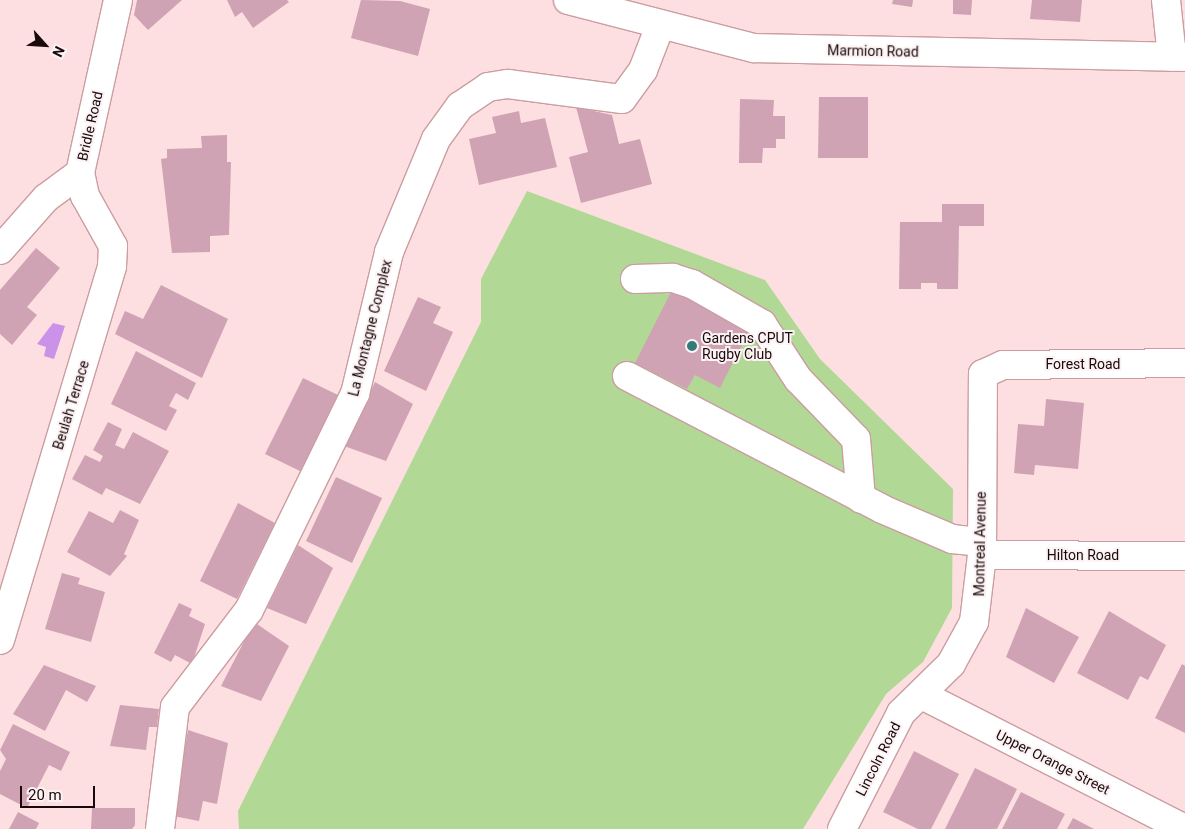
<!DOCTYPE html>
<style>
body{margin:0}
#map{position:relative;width:1185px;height:829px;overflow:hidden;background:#fddfe1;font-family:Roboto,sans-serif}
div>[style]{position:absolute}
.green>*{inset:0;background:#b1d894}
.water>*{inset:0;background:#cb92ea}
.building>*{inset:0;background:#cfa3b4}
.roads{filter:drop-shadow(1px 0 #cb9da1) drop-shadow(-1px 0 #cb9da1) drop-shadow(0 1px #cb9da1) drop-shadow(0 -1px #cb9da1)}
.minor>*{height:28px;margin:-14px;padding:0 14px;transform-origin:14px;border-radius:14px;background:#fff}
.dots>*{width:14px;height:14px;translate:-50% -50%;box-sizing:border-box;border:2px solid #fcf2f3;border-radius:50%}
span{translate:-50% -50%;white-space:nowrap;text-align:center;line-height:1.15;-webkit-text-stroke:4px #fcf2f3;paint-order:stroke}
.street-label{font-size:14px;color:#19090b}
.poi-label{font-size:14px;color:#19090b}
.left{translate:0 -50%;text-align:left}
.north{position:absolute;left:20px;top:20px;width:50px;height:50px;-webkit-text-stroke:4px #fcf2f3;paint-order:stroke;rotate:116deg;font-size:14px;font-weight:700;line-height:20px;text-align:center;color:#19090b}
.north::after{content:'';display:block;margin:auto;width:18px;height:22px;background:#19090b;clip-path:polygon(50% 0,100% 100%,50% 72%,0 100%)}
.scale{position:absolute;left:20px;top:786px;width:75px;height:22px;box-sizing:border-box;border:2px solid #19090b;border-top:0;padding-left:6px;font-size:15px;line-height:18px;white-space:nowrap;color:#19090b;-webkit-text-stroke:4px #fcf2f3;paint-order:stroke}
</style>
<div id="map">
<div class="green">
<div style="clip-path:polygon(527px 191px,765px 280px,820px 359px,953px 489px,952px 608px,923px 662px,886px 694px,803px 829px,239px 829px,238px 811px,481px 322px,481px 279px)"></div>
</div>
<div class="water">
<div style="clip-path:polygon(53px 323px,65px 326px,54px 359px,44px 356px,46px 347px,37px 344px)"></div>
</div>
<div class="building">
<div style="clip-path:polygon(137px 0,182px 0,148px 30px,134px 15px)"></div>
<div style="clip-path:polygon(227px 0,287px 0,289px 2px,253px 28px,242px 12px,235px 17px)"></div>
<div style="clip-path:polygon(361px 0,400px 1px,430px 9px,418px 56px,351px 38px)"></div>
<div style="clip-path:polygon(893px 0,913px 0,912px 7px,892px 4px)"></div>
<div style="clip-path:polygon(953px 0,972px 0,971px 15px,953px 14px)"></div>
<div style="clip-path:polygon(1032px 0,1082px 0,1080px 22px,1030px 19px)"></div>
<div style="clip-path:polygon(819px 97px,868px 97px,868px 158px,818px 158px)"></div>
<div style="clip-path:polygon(740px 99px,774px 100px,773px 116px,785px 116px,785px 139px,776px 139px,776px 148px,763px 148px,762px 163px,739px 163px)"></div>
<div style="clip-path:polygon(576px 107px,612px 115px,619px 144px,640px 139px,652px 184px,581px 203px,569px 157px,588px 152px)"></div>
<div style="clip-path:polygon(519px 111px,521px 123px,545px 118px,557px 167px,479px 185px,469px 139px,496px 133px,492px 117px)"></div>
<div style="clip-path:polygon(227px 135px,227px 162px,231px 162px,229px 235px,210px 236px,210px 252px,172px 253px,161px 159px,167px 158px,167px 149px,202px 148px,201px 136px)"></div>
<div style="clip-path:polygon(942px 204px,984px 204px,984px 226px,959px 226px,958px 289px,937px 289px,937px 283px,921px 283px,921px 289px,899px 289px,900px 222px,942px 222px)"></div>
<div style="clip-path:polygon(36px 248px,60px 268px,27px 307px,37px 315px,12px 345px,0 334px,0 290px)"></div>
<div style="clip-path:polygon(161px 285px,228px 319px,202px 378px,115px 334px,125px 311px,143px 319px)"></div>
<div style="clip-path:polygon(672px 290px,750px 329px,720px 388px,695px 375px,687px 389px,635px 363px)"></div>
<div style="clip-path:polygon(418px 297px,441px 307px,433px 323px,453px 332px,426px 391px,384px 371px)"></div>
<div style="clip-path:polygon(136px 351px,196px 383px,188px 400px,176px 393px,169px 406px,177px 410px,166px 431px,111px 404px)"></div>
<div style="clip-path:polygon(303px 378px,340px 396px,302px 472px,265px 454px)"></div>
<div style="clip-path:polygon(375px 382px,413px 404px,386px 461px,344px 446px)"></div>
<div style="clip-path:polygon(1046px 399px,1084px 403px,1078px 469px,1035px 465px,1034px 475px,1014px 473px,1018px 424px,1044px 426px)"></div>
<div style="clip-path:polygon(108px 422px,122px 429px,115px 445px,124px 449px,133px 432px,169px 451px,140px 504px,106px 488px,102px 495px,72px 479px,85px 455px,100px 462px,103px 456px,93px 450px)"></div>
<div style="clip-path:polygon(336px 477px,382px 498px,352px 563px,306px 541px)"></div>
<div style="clip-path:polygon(238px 503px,275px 523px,237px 599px,200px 581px)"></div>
<div style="clip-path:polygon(120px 510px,139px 520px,124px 554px,127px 556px,110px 576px,67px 552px,89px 511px,113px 523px)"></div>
<div style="clip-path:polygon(298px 545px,333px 568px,306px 624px,267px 608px)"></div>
<div style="clip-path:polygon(62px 573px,80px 578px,78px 584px,105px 592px,91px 642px,45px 629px)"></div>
<div style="clip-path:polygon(179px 603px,192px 609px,189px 616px,205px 624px,192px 664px,175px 655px,171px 662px,154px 653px)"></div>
<div style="clip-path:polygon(1026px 608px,1079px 637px,1054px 683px,1006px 657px)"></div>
<div style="clip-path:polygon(1109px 611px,1166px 645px,1148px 680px,1140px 676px,1128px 700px,1077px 673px)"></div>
<div style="clip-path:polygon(254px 622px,289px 646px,261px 701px,221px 686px)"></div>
<div style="clip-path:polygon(1182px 664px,1185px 666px,1185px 733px,1155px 718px)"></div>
<div style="clip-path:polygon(44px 665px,96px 686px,87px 702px,66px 690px,45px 731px,13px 714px)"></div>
<div style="clip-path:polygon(120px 705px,159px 709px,157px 727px,149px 727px,146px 750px,110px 746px)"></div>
<div style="clip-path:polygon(13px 724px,70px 752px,61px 771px,49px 765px,27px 808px,0 794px,0 771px,6px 759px,0 750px)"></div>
<div style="clip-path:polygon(188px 730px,228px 743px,217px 804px,203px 801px,199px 821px,173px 816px)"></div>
<div style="clip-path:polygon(914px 751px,959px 774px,931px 829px,918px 829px,883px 812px)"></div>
<div style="clip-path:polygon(975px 768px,1017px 789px,997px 829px,945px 829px)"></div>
<div style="clip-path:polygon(1021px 792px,1065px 814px,1057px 829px,1002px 829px)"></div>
<div style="clip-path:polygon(92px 808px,135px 808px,135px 825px,132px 829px,91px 829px)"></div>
<div style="clip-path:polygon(18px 812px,39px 823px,36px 829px,9px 829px)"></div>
<div style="clip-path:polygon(1073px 818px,1094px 829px,1067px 829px)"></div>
</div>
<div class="roads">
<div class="minor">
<div style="left:568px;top:0;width:192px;rotate:14.5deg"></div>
<div style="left:754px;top:48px;width:431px;rotate:1.2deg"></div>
<div style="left:1166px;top:0;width:57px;rotate:84deg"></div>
<div style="left:0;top:250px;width:69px;rotate:-48.5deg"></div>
<div style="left:46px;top:198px;width:42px;rotate:-36.3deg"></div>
<div style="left:80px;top:173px;width:177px;rotate:-77.6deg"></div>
<div style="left:635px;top:279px;width:38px;rotate:-2deg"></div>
<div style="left:673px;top:278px;width:20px;rotate:18deg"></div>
<div style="left:692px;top:284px;width:81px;rotate:29.7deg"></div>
<div style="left:762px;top:324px;width:66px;rotate:56.8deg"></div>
<div style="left:798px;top:379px;width:83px;rotate:46deg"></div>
<div style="left:856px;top:439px;width:60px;rotate:85.2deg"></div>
<div style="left:627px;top:376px;width:288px;rotate:27.5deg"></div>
<div style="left:882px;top:509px;width:76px;rotate:23.2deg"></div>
<div style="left:952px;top:539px;width:30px;rotate:6deg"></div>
<div style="left:982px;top:555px;width:203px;rotate:0.3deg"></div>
<div style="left:0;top:640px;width:390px;rotate:-73.3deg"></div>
<div style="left:112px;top:266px;width:20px;rotate:-87deg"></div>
<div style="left:113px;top:246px;width:57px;rotate:-119.2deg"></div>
<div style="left:85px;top:196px;width:24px;rotate:-102deg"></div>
<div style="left:922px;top:695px;width:295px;rotate:27deg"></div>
<div style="left:160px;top:829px;width:123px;rotate:-83deg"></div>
<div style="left:175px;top:707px;width:122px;rotate:-52.7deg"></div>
<div style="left:249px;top:610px;width:241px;rotate:-63.9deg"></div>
<div style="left:355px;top:394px;width:146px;rotate:-76.5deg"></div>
<div style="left:389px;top:252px;width:122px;rotate:-67.4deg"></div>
<div style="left:436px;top:139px;width:41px;rotate:-54deg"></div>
<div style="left:460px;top:106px;width:34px;rotate:-34deg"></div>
<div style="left:488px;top:87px;width:20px;rotate:-9deg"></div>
<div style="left:508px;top:84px;width:115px;rotate:7.5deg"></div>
<div style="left:622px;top:99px;width:36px;rotate:-54deg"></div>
<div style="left:643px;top:70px;width:47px;rotate:-68.9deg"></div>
<div style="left:842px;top:829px;width:130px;rotate:-63deg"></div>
<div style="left:901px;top:713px;width:70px;rotate:-44.4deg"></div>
<div style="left:951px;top:664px;width:48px;rotate:-61.3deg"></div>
<div style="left:974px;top:622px;width:67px;rotate:-83.2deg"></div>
<div style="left:982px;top:555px;width:181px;rotate:-89.7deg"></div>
<div style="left:983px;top:374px;width:22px;rotate:-24deg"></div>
<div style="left:1003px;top:365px;width:182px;rotate:-0.6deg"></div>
</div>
</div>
<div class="dots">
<div style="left:692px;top:346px;background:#327b79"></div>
</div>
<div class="street-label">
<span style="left:873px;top:51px;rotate:1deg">Marmion Road</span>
<span style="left:90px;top:126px;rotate:-77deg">Bridle Road</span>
<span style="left:370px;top:328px;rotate:-76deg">La Montagne Complex</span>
<span style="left:1083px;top:364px">Forest Road</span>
<span style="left:71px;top:405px;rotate:-73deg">Beulah Terrace</span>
<span style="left:980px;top:544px;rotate:-89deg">Montreal Avenue</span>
<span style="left:1083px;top:555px">Hilton Road</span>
<span style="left:878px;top:759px;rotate:-63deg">Lincoln Road</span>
<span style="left:1053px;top:762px;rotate:27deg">Upper Orange Street</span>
</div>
<div class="poi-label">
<span class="left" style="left:702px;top:346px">Gardens CPUT<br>Rugby Club</span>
</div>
<div class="north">N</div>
<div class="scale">20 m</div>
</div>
